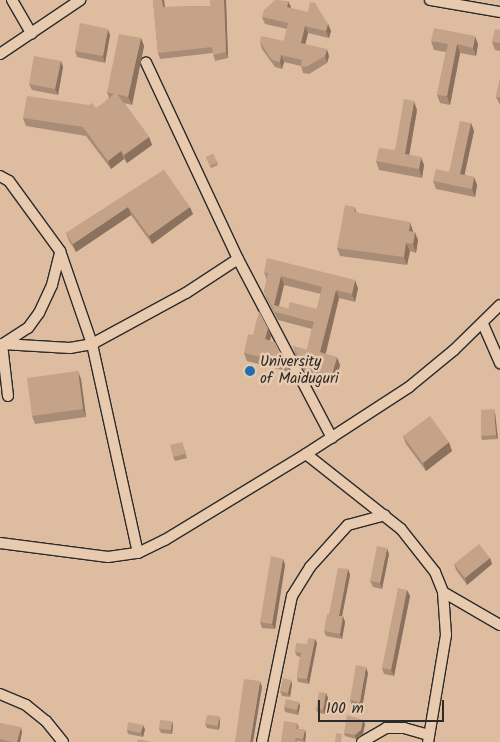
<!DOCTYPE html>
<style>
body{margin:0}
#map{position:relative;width:500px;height:742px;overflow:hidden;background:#eecbad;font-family:Kalam,sans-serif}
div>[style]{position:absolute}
.built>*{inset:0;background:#debca0}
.roads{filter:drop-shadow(1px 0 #2b2b2b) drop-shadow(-1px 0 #2b2b2b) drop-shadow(0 1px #2b2b2b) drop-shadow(0 -1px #2b2b2b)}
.minor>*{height:10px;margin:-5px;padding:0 5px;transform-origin:5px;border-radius:5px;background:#e8caaf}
.wall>*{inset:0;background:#a98c75}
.shaded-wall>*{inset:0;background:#8a725f}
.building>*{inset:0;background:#c5a388}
.dots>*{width:14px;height:14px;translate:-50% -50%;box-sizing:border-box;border:2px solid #e8caaf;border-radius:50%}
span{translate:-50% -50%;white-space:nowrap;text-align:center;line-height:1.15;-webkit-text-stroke:5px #e8caaf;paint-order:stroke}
.poi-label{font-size:15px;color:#2b2b2b}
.left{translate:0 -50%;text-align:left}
.scale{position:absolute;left:318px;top:700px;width:126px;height:22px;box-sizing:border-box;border:2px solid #2b2b2b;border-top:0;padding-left:6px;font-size:15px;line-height:18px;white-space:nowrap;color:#2b2b2b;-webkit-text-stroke:4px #e8caaf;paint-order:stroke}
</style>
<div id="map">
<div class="built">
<div style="clip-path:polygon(0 0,500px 0,500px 742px,0 742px)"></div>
</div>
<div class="roads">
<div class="minor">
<div style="left:12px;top:0;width:39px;rotate:60deg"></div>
<div style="left:430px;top:0;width:71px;rotate:9.7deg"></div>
<div style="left:0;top:54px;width:97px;rotate:-34deg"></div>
<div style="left:0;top:176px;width:10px;rotate:29deg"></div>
<div style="left:9px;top:181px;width:87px;rotate:53.9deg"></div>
<div style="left:60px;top:251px;width:98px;rotate:71deg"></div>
<div style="left:92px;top:344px;width:214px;rotate:77.6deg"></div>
<div style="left:238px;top:259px;width:202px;rotate:62.3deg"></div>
<div style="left:483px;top:324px;width:43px;rotate:66.4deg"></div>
<div style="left:3px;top:344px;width:30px;rotate:-33deg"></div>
<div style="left:28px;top:328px;width:19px;rotate:-54deg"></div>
<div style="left:39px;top:313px;width:31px;rotate:-65deg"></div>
<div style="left:52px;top:285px;width:34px;rotate:-76deg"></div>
<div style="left:8px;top:396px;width:52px;rotate:-96.6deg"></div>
<div style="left:2px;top:344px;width:68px;rotate:3.4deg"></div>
<div style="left:70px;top:348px;width:22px;rotate:-10deg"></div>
<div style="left:92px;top:344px;width:107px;rotate:-28.5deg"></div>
<div style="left:186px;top:293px;width:62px;rotate:-33.2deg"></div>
<div style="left:238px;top:259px;width:217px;rotate:-115.1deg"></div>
<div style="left:306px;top:454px;width:121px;rotate:38.3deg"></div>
<div style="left:401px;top:529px;width:55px;rotate:51.7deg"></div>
<div style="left:435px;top:572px;width:22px;rotate:68deg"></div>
<div style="left:443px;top:592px;width:43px;rotate:86deg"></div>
<div style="left:446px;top:635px;width:109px;rotate:99.5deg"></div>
<div style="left:0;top:543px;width:109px;rotate:7.4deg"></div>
<div style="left:108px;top:557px;width:30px;rotate:-8deg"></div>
<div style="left:138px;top:553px;width:30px;rotate:-26deg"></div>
<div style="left:165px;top:540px;width:165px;rotate:-31.4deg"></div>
<div style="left:306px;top:454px;width:123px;rotate:-33deg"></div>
<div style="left:409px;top:387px;width:58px;rotate:-39.4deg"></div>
<div style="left:454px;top:350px;width:64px;rotate:-44.4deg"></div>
<div style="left:443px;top:592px;width:66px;rotate:30.1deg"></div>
<div style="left:0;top:694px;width:28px;rotate:23deg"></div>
<div style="left:26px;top:705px;width:26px;rotate:39deg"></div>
<div style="left:46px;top:721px;width:27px;rotate:51deg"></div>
<div style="left:262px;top:742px;width:149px;rotate:-78.4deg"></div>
<div style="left:292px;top:596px;width:34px;rotate:-58deg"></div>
<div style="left:310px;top:567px;width:57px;rotate:-47.9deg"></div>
<div style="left:348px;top:525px;width:38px;rotate:-15deg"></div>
<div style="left:362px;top:742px;width:28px;rotate:-30deg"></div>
<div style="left:386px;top:728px;width:18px"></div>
<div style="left:404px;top:728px;width:26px;rotate:16deg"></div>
</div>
</div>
<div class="wall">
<div style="clip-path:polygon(153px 0,164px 0,165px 7px,210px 6px,210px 0,226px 0,228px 58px,215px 61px,213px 53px,160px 59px,158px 53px)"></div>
<div style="clip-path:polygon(291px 7px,291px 8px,328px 24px,331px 31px,329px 38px,308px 33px,305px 44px,329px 56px,327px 63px,309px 74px,303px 73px,301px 66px,284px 62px,282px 69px,275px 67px,262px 49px,260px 42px,284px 41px,287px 29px,265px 24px,262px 17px)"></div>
<div style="clip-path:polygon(500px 30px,500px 51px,495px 50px,492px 42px)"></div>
<div style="clip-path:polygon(110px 35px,105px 63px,77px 57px,75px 51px)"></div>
<div style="clip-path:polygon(141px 38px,144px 46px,132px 105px,124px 103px,149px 137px,152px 145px,127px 163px,124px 159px,111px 169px,86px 136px,26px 126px,23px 118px,96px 108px,104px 103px,109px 98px,107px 92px)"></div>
<div style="clip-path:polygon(431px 41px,478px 44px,476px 56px,460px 53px,450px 105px,440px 103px,437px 95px,446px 52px,434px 50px)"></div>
<div style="clip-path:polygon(61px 61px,63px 67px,58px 95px,32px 90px,29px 84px)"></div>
<div style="clip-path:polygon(500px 79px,500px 105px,496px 97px)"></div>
<div style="clip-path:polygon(417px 110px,409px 155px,424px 165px,422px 178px,379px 170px,376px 161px,395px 150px)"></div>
<div style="clip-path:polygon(471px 123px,474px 131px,464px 175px,474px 177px,477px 185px,475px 197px,436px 189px,433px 181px,449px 172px)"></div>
<div style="clip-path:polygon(213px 154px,218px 165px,211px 168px,206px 157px)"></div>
<div style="clip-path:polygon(164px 170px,193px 214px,152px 244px,131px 215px,76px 252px,69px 241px,66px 233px)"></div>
<div style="clip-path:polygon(355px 207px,357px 213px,413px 231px,418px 240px,416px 253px,410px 251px,407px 265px,340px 256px,337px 248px)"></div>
<div style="clip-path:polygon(evenodd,264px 272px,358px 288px,355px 302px,339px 298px,325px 354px,340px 365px,335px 383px,307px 376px,296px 355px,293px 346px,307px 350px,312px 329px,278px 320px,267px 299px,264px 291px,267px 280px,264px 272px,284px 285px,321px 294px,317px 309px,288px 309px,279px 306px,284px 285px)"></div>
<div style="clip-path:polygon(268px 328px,271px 336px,270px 341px,286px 363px,289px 372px,247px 361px,244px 353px)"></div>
<div style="clip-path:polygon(81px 379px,86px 417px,35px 424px,32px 416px)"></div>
<div style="clip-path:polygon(495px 413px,498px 439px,482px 440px,481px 436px)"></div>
<div style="clip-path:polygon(403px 436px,452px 451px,426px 471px,406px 444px)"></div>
<div style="clip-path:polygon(182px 442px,187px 458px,175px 461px,173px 457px)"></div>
<div style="clip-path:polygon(389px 554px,382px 589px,373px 587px,370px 581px)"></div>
<div style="clip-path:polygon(490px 558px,492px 564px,467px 585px,456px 570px,454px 564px)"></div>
<div style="clip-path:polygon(283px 559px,285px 565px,275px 629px,262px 628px,260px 622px)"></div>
<div style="clip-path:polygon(348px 569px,350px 575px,342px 616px,345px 622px,342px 639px,326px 636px,324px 631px,329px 614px)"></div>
<div style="clip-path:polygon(407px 590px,410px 596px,394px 676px,384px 674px,382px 668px)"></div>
<div style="clip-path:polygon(315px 639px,317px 643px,309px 684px,298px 682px,297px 678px,300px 657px,297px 656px,295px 652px)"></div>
<div style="clip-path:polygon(368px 673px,362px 708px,352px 706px,350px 700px)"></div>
<div style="clip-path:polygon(292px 684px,290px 697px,282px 696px,280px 691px)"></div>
<div style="clip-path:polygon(326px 693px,328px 698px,325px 714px,318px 713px,316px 709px)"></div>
<div style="clip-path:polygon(300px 706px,298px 715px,285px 712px,284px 707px)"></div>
<div style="clip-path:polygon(363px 720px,365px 724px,363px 734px,356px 739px,345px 736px,344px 733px)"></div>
<div style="clip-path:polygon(220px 721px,219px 730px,207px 728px,205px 724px)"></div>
<div style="clip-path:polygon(0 723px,22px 732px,20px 742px,0 742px)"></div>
<div style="clip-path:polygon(297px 723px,299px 727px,298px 729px,305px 730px,306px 734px,305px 742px,297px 741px,297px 742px,281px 742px)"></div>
<div style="clip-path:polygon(173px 725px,172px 734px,161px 733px,159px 729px)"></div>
<div style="clip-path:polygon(145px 729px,143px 737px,128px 734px,127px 730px)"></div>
</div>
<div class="shaded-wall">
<div style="clip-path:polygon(162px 0,164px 0,165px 13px,163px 7px)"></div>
<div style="clip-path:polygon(224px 0,226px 0,228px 58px,226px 52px)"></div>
<div style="clip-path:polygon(288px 1px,291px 7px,289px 14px,287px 7px)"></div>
<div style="clip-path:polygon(328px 24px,331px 31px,329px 38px,326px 31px)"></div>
<div style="clip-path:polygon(305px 26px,308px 33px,304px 50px,301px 43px)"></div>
<div style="clip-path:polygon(108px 29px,110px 35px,105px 63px,103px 56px)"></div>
<div style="clip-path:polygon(475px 36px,478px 44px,476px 56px,473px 48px)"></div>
<div style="clip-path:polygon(141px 38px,144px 46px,132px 105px,128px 97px)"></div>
<div style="clip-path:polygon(457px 44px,460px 53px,450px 105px,447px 96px)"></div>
<div style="clip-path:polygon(327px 49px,329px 56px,327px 63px,325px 56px)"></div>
<div style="clip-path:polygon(281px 55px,284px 62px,282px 69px,280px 62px)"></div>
<div style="clip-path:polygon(61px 61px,63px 67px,58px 95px,55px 89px)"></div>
<div style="clip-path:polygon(414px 101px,417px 110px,408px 162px,405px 154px)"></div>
<div style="clip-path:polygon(471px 123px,474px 131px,463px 182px,460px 174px)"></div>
<div style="clip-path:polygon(149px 137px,152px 145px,127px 163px,124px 155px)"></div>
<div style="clip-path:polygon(121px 151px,124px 159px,111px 169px,108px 161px)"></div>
<div style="clip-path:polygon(421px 157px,424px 165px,422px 178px,419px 169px)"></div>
<div style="clip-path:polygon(474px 177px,477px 185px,475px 197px,472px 189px)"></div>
<div style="clip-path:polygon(128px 207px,131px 215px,76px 252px,73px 244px)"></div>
<div style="clip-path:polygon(190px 207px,193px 214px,152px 244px,149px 236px)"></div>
<div style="clip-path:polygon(410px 222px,413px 231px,412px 239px,409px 231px)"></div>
<div style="clip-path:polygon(415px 232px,418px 240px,416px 253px,413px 244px)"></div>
<div style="clip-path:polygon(406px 243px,410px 251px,407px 265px,404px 257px)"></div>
<div style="clip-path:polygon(281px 276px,284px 285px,277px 313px,274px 305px)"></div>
<div style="clip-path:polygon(355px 280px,358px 288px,355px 302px,352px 294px)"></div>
<div style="clip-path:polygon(336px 290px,339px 298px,324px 361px,320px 352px)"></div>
<div style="clip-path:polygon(268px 328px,271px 336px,268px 348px,265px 339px)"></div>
<div style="clip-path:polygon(337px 357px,340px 365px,335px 383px,332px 375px)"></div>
<div style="clip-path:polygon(78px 371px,81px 379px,86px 417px,83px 409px)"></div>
<div style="clip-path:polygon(494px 409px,495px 413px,498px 439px,496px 435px)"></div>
<div style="clip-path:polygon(449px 442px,452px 451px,426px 471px,423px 463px)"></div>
<div style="clip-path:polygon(387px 548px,389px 554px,382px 589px,380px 583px)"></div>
<div style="clip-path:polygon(490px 558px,492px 564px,467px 585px,465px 578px)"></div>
<div style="clip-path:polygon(283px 559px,285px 565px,275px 629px,272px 624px)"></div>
<div style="clip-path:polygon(348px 569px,350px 575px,341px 621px,339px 616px)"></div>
<div style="clip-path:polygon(407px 590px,410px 596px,394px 676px,391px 670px)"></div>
<div style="clip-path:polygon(343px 616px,345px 622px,342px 639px,340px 634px)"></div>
<div style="clip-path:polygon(315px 639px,317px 643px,309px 684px,307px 679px)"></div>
<div style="clip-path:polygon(366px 667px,368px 673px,362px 708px,360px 702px)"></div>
<div style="clip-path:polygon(291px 680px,292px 684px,290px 697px,288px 693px)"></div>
<div style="clip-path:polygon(260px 681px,262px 687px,253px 742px,250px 742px)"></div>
<div style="clip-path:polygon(326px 693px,328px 698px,325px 714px,323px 710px)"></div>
<div style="clip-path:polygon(299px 702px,300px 706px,298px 715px,297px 710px)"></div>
<div style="clip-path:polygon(219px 716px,220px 721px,219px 730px,218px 726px)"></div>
<div style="clip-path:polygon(363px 720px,365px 724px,363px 734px,356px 739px,355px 735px)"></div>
<div style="clip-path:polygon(172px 721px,173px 725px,172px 734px,171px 730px)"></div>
<div style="clip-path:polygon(143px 725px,145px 729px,143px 737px,141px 733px)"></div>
<div style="clip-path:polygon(21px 727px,22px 732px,20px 742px,17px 742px)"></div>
<div style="clip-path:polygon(305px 730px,306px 734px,305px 742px,303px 739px)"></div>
</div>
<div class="building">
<div style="clip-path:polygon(153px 0,162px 0,163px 7px,210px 6px,210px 0,224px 0,226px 52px,213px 55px,212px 47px,158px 53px)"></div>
<div style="clip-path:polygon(275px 0,288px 1px,287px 7px,308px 12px,310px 2px,315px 3px,328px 24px,326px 31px,305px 26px,301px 43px,327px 49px,325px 56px,306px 67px,301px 66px,302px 60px,281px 55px,280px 62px,272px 60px,260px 42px,261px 36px,284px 41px,288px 23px,262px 17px,264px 10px)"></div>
<div style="clip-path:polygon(80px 23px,108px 29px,103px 56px,75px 51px)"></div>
<div style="clip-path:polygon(434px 28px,475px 36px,473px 48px,457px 44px,447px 96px,437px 95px,448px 44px,431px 41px)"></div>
<div style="clip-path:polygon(495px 29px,500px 30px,500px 43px,492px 42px)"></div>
<div style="clip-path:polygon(119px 34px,141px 38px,128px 97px,117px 94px,149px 137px,124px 155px,121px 151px,108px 161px,83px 127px,23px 118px,27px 96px,89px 105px,92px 103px,96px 108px,104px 103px,114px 94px,107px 92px)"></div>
<div style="clip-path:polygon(34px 56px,61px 61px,55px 89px,29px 84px)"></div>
<div style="clip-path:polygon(500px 79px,500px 97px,496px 97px)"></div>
<div style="clip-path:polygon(404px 99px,414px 101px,405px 154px,421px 157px,419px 169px,376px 161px,379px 148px,395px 150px)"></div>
<div style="clip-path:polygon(460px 121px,471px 123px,460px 174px,474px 177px,472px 189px,433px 181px,436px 169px,449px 172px)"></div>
<div style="clip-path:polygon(213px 154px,218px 163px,210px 166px,206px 157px)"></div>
<div style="clip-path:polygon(164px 170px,190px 207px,149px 236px,128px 207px,73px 244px,66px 233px)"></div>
<div style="clip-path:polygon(345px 205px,355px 207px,354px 212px,410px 222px,409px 231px,415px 232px,413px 244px,406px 243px,404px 257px,337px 248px)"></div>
<div style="clip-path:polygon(evenodd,267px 258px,355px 280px,352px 294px,336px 290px,320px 352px,337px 357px,332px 375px,304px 368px,293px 346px,307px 350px,314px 322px,275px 312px,264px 291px,268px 273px,264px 272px,267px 258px,281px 276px,322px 287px,317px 309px,290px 302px,288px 309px,274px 305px,281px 276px)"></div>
<div style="clip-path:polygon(259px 311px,268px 328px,265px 339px,275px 342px,286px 363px,244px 353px,248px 334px,253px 335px)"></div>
<div style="clip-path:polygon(78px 371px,83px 409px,32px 416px,27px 378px)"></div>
<div style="clip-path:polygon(494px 409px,496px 435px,481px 436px,481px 410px)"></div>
<div style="clip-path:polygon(430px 416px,449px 442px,423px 463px,403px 436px)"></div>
<div style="clip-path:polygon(182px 442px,185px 454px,173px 457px,170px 445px)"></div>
<div style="clip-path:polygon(479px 544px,490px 558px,465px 578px,454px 564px)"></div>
<div style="clip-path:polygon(377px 546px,387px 548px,380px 583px,370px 581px)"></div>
<div style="clip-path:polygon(271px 556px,283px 559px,272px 624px,260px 622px)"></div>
<div style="clip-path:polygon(338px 568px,348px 569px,339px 616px,343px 616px,340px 634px,324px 631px,327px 614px,329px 614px)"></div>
<div style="clip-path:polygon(398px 588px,407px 590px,391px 670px,382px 668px)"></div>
<div style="clip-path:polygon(308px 638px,315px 639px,307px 679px,297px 678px,301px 653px,295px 652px,296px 643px,307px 644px)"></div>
<div style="clip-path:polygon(356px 665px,366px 667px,360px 702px,350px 700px)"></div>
<div style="clip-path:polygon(283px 678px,291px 680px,288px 693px,280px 691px)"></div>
<div style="clip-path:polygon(244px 679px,260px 681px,250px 742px,235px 742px)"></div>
<div style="clip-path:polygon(319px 692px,326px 693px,323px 710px,316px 709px)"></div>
<div style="clip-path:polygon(286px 699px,299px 702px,297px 710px,284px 707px)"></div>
<div style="clip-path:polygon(207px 715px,219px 716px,218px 726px,205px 724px)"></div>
<div style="clip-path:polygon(347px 715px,363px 720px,361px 730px,355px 735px,344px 733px)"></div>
<div style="clip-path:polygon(160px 720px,172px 721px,171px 730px,159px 729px)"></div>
<div style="clip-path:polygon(284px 721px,297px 723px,296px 729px,305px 730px,303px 739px,296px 738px,295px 742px,281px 742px)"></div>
<div style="clip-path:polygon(128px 722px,143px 725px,141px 733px,127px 730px)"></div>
<div style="clip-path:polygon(0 723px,21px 727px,17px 742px,12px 742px,0 739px)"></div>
<div style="clip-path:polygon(336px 733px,342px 734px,341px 742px,335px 742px)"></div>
<div style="clip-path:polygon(138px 739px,152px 742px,137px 742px)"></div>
</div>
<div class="dots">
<div style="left:250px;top:371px;background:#1f6fb2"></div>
</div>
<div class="poi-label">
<span class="left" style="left:260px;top:371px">University<br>of Maiduguri</span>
</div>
<div class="scale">100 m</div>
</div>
